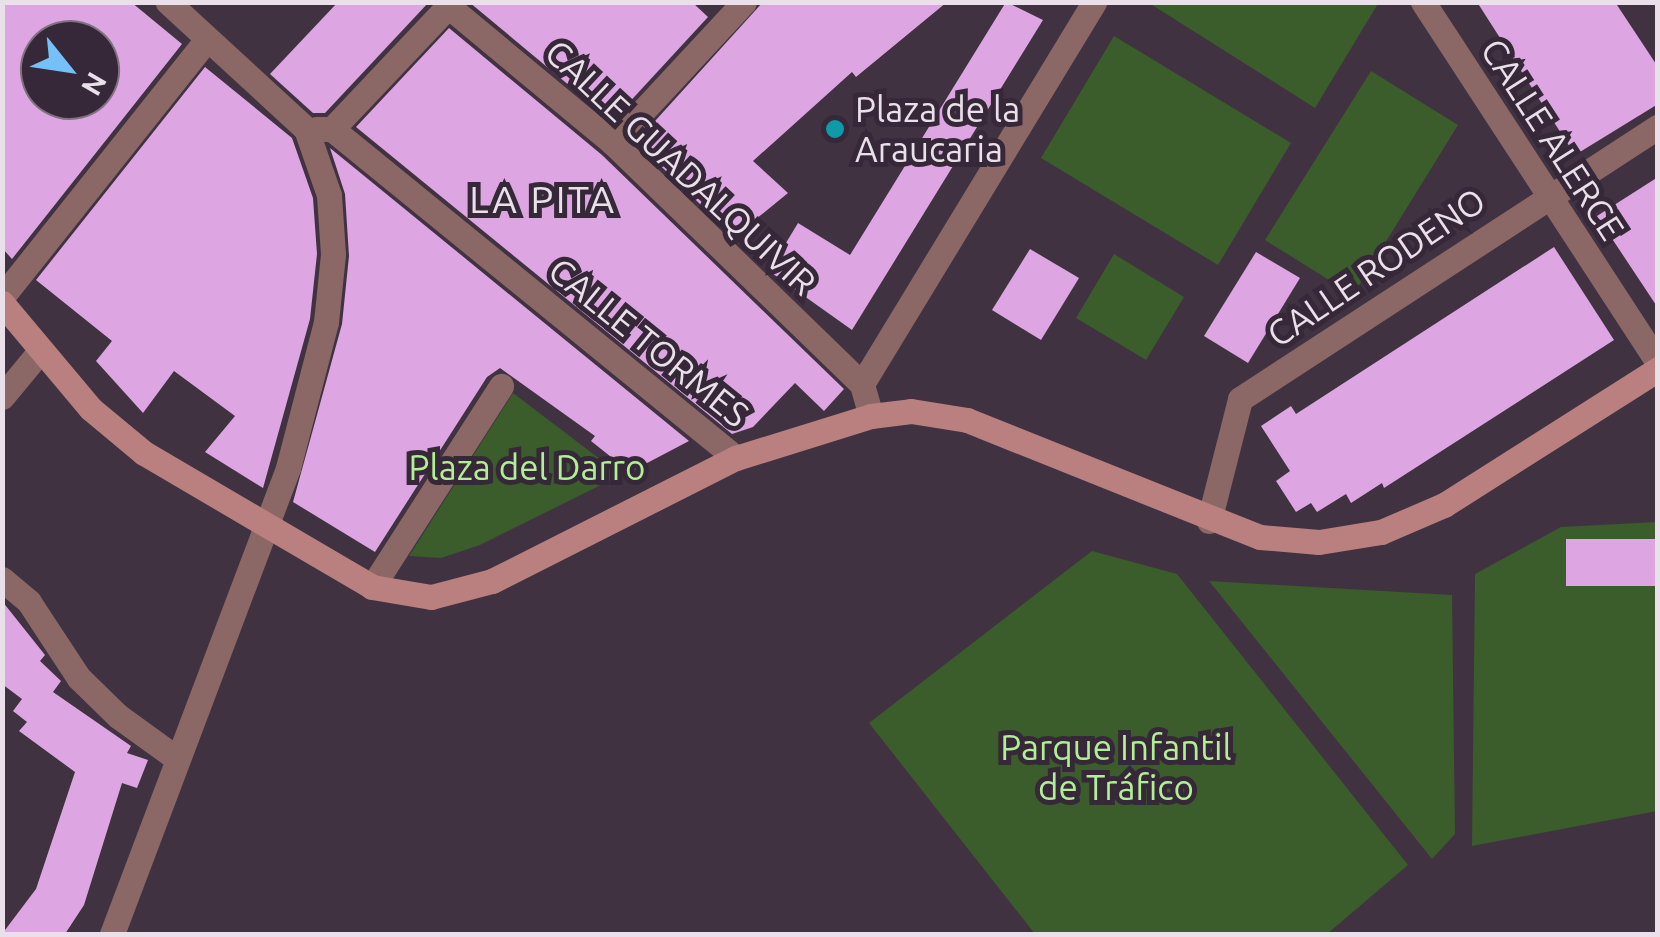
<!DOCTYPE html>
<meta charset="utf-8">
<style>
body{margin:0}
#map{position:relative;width:1660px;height:937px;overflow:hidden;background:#413242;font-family:Ubuntu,sans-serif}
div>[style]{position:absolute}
.green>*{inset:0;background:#3b5c2b}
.building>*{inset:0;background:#dda5e2}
.street>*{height:25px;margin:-12.5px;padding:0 12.5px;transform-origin:12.5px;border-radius:12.5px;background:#8b6766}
.secondary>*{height:25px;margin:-12.5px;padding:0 12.5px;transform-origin:12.5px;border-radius:12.5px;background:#b9807f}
.dots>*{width:28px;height:28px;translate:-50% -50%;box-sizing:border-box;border:5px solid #362838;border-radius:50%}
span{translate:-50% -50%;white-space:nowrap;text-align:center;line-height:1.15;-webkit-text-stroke:10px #362838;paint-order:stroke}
.poi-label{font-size:35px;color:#e9e0ea}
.left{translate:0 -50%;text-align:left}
.street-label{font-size:35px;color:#e9e0ea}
.park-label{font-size:35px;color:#b1ef95}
.neighbourhood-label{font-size:38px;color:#e9e0ea;letter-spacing:2.5px}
.frame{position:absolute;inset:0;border:5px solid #e9e0ea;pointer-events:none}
.north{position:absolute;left:20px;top:20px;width:100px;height:100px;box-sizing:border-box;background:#362838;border:2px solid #7e727f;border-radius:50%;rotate:120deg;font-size:28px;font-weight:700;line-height:40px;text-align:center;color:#e9e0ea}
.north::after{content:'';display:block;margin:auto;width:35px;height:45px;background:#75c0f6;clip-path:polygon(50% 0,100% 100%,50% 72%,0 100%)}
</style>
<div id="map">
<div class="green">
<div style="clip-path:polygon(1379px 2px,1315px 108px,1149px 3px,1149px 2px)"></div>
<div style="clip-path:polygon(1114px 36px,1291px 143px,1218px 265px,1041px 158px)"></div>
<div style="clip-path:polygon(1371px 71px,1458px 125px,1353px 295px,1265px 240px)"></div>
<div style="clip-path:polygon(1114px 254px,1184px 297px,1146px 360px,1076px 318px)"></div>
<div style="clip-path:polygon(513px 393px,621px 475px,480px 545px,441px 558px,409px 556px)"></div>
<div style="clip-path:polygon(1657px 522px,1657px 811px,1472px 846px,1475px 574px,1561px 527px)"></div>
<div style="clip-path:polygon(1092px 551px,1177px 574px,1408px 865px,1327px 934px,1035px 934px,869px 723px)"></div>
<div style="clip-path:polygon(1209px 581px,1452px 595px,1455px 834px,1432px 859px)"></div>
</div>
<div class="building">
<div style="clip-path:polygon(evenodd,2px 2px,131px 2px,182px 44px,12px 259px,2px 248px,2px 2px,40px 40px,100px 40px,100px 100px,40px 100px,40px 40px)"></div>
<div style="clip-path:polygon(338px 2px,429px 2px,325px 113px,313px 113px,270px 74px)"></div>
<div style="clip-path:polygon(469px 2px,692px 2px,708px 17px,612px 121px)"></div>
<div style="clip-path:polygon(763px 2px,947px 2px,856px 77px,852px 72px,753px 161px,788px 193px,734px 237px,636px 142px)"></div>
<div style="clip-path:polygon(1006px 2px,1043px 20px,852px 330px,769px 271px,798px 223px,850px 255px)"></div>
<div style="clip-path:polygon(1477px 2px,1615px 2px,1658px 67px,1658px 104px,1575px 155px)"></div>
<div style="clip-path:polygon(449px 28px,602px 155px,844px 389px,824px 411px,795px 383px,753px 427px,732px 434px,356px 127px)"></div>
<div style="clip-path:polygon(205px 67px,292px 138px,313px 198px,317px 254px,310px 319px,263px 488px,205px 452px,235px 416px,174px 371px,143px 413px,96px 361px,112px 341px,36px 280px)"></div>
<div style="clip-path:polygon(330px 148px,689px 441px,630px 472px,591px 441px,595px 436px,500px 368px,487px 377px,375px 552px,293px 502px,342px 324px,349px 256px,345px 194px)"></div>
<div style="clip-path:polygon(1658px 177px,1658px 308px,1597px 216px)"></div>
<div style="clip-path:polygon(1554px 247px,1614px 340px,1384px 488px,1382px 483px,1351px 503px,1346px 494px,1317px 512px,1311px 503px,1296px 512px,1276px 481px,1290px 471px,1261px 426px,1291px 406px,1296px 414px)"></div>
<div style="clip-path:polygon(1030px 249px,1079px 278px,1041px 340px,992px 310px)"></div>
<div style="clip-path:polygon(1256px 252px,1300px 278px,1248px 363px,1204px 336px)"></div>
<div style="clip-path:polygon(1566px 539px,1658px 539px,1658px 586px,1566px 586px)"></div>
<div style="clip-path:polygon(2px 601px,45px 655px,40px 661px,61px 681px,53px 692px,131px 746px,127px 753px,148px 760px,137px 788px,122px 783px,84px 905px,65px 934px,2px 934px,36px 889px,75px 772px,19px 731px,27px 722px,13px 711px,22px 699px,2px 684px)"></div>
</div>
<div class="street">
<div style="left:1423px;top:2px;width:430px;rotate:56.9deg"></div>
<div style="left:448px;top:6px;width:214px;rotate:39.7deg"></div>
<div style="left:613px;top:143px;width:347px;rotate:44.1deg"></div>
<div style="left:316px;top:129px;width:16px"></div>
<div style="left:332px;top:129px;width:175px;rotate:-46.6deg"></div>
<div style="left:332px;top:129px;width:521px;rotate:39.16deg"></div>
<div style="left:613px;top:143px;width:192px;rotate:-47.1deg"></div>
<div style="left:2px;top:297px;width:330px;rotate:-51.5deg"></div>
<div style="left:2px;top:397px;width:60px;rotate:-50.4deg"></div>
<div style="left:871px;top:416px;width:33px;rotate:-106deg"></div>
<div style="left:862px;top:384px;width:447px;rotate:-58.7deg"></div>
<div style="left:1209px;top:521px;width:126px;rotate:-75.7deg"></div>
<div style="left:1240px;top:399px;width:499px;rotate:-33.1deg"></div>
<div style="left:2px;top:579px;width:35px;rotate:40deg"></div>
<div style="left:29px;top:602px;width:91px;rotate:56.7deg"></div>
<div style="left:79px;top:678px;width:54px;rotate:44.3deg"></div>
<div style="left:118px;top:716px;width:72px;rotate:35.9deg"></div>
<div style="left:372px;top:587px;width:239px;rotate:-57.3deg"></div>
<div style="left:112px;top:934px;width:498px;rotate:-69.3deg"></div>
<div style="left:288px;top:468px;width:151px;rotate:-75.4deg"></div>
<div style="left:326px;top:322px;width:68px;rotate:-84.1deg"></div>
<div style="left:333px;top:254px;width:59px;rotate:-93.9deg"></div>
<div style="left:329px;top:195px;width:70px;rotate:-109.2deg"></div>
<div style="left:306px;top:129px;width:188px;rotate:-137.4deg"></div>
</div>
<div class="secondary">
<div style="left:2px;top:303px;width:138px;rotate:50deg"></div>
<div style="left:91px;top:409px;width:69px;rotate:39.7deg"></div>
<div style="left:144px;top:453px;width:264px;rotate:30.4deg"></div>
<div style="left:372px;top:587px;width:60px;rotate:9.6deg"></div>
<div style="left:431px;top:597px;width:63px;rotate:-14.7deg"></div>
<div style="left:492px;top:581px;width:273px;rotate:-26.8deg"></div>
<div style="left:736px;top:458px;width:141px;rotate:-17.3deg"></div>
<div style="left:871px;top:416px;width:40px;rotate:-7.1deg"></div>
<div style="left:911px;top:411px;width:57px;rotate:9.1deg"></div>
<div style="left:967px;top:420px;width:315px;rotate:21.8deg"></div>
<div style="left:1260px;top:537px;width:59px;rotate:4.8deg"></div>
<div style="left:1319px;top:542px;width:63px;rotate:-9.2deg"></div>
<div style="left:1381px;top:532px;width:69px;rotate:-23.2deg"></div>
<div style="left:1444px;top:505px;width:254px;rotate:-32.4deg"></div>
</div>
<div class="dots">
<div style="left:835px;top:129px;background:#0f9aa8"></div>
</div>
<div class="poi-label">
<span class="left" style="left:855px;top:129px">Plaza de la<br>Araucaria</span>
</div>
<div class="street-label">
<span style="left:1553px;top:139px;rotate:57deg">CALLE ALERCE</span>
<span style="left:681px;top:167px;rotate:43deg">CALLE GUADALQUIVIR</span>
<span style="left:1376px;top:267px;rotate:-34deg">CALLE RODENO</span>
<span style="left:649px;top:342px;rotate:39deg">CALLE TORMES</span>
</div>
<div class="park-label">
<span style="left:527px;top:467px">Plaza del Darro</span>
<span style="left:1116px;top:767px">Parque Infantil<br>de Tráfico</span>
</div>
<div class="neighbourhood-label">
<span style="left:543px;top:200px">LA PITA</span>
</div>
<div class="frame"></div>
<div class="north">N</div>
</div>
